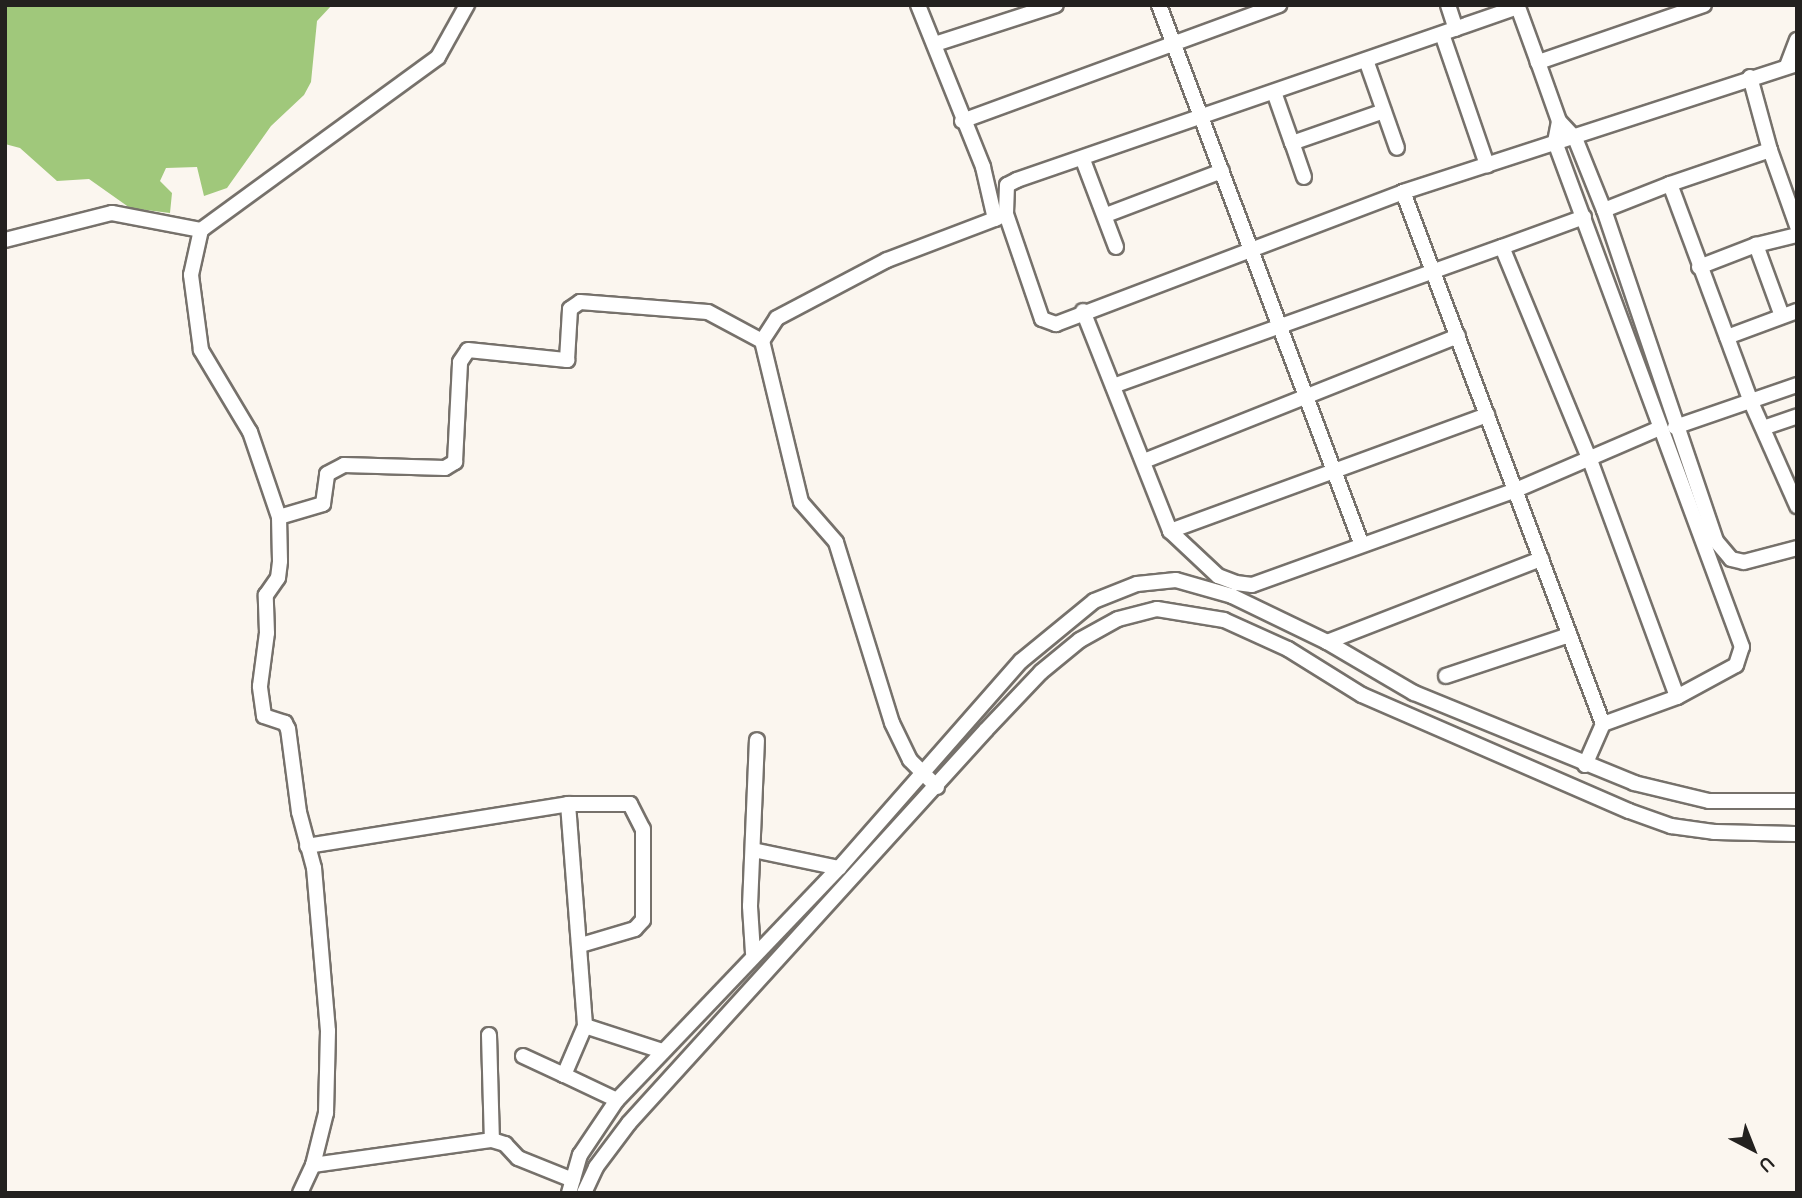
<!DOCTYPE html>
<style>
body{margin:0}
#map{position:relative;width:1802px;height:1198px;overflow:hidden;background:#fbf6ef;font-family:Quicksand,sans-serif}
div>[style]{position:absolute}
.forest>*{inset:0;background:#a0c87b}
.roads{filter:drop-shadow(2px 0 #76716b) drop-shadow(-2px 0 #76716b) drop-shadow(0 2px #76716b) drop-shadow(0 -2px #76716b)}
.minor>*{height:14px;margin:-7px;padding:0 7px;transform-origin:7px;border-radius:7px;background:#fff}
span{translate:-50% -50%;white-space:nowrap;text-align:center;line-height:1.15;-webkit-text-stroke:7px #fbf6ef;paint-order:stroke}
.frame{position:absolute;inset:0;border:7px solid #23211f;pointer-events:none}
.north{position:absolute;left:1718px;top:1114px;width:70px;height:70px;-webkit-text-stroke:5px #fbf6ef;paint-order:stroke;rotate:138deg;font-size:19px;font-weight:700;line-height:28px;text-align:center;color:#23211f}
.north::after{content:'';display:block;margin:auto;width:24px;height:32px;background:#23211f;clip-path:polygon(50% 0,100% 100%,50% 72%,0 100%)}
</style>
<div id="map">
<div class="forest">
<div style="clip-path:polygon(5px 5px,332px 5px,317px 21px,311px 82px,304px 95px,271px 126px,227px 188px,204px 196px,197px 167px,166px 168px,160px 181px,172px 193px,170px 213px,130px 208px,89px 179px,57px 181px,20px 148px,5px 144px)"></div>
</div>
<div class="roads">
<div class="minor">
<div style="left:918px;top:5px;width:175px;rotate:68.1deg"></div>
<div style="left:983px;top:167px;width:53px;rotate:77deg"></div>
<div style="left:995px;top:219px;width:9px;rotate:-27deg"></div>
<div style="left:1159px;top:5px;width:575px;rotate:69.42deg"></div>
<div style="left:1448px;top:5px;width:25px;rotate:72deg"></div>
<div style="left:1704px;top:5px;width:176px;rotate:161deg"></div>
<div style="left:1538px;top:62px;width:63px;rotate:70.4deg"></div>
<div style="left:1559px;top:121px;width:23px;rotate:47deg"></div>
<div style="left:1575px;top:138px;width:78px;rotate:68.1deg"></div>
<div style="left:1604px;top:210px;width:349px;rotate:71.3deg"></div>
<div style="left:1716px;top:541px;width:23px;rotate:50deg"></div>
<div style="left:1731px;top:559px;width:13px;rotate:13deg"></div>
<div style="left:1744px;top:562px;width:55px;rotate:-14.8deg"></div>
<div style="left:1442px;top:34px;width:139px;rotate:71deg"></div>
<div style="left:935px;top:44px;width:127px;rotate:-17.9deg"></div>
<div style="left:1366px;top:60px;width:93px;rotate:70.6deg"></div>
<div style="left:1538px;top:62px;width:59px;rotate:-110deg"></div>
<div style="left:1518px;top:7px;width:530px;rotate:160.95deg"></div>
<div style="left:1017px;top:180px;width:11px;rotate:153deg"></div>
<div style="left:1007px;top:185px;width:29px;rotate:92deg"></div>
<div style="left:1006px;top:214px;width:111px;rotate:71.1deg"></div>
<div style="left:1042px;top:319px;width:15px;rotate:20deg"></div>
<div style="left:1056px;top:324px;width:371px;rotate:-20.8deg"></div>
<div style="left:1403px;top:192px;width:414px;rotate:-18deg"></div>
<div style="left:1787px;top:66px;width:28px;rotate:-69deg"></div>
<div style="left:1750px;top:77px;width:76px;rotate:74.7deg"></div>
<div style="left:1770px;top:150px;width:106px;rotate:161.2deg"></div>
<div style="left:1670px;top:184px;width:233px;rotate:69.6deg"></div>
<div style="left:1751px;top:402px;width:114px;rotate:66.1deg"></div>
<div style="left:1274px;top:92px;width:54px;rotate:70.6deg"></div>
<div style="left:962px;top:121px;width:338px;rotate:-20.1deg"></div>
<div style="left:1770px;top:150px;width:81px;rotate:70.4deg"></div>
<div style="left:1083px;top:160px;width:93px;rotate:69.2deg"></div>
<div style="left:1304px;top:177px;width:36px;rotate:-109deg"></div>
<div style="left:1292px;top:143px;width:97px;rotate:-19.2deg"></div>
<div style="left:1403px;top:192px;width:568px;rotate:69.4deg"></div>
<div style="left:1603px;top:724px;width:79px;rotate:-20deg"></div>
<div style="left:1677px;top:697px;width:67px;rotate:-28.5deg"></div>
<div style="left:1736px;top:665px;width:19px;rotate:-72deg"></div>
<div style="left:1742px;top:647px;width:539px;rotate:-110.32deg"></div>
<div style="left:1555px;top:142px;width:21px;rotate:-79deg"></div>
<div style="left:1604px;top:210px;width:71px;rotate:-21.5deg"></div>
<div style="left:1106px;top:215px;width:124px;rotate:-20.8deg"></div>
<div style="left:1584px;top:217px;width:87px;rotate:159.9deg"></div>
<div style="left:1502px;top:247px;width:230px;rotate:67.6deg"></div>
<div style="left:1590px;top:460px;width:252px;rotate:69.8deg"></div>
<div style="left:5px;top:240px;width:110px;rotate:-14.2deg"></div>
<div style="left:112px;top:213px;width:91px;rotate:10.8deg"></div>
<div style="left:1699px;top:267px;width:61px;rotate:-21.1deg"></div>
<div style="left:1083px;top:311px;width:237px;rotate:68.4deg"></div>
<div style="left:1170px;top:531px;width:66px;rotate:43.2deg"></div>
<div style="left:1218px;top:576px;width:19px;rotate:21deg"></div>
<div style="left:1236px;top:583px;width:16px;rotate:7deg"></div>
<div style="left:1252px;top:585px;width:281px;rotate:-19.8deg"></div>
<div style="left:1516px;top:490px;width:157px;rotate:-23.3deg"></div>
<div style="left:1782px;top:316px;width:76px;rotate:-110.1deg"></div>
<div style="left:1756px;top:245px;width:42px;rotate:-13.7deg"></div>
<div style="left:1727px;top:337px;width:75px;rotate:-20.4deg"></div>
<div style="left:1113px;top:386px;width:413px;rotate:-19.7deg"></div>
<div style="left:1675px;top:427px;width:129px;rotate:-19deg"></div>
<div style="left:1763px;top:428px;width:36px;rotate:-19deg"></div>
<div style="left:1144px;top:461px;width:338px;rotate:-21.7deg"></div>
<div style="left:279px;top:517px;width:46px;rotate:-16.5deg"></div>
<div style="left:323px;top:504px;width:30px;rotate:-82deg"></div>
<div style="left:327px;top:474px;width:19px;rotate:-28deg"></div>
<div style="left:344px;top:465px;width:101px;rotate:1.7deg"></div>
<div style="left:445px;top:468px;width:12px;rotate:-31deg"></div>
<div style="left:455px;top:462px;width:100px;rotate:-87.1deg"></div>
<div style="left:460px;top:362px;width:14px;rotate:-56deg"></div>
<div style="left:468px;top:350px;width:100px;rotate:5.8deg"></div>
<div style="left:567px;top:360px;width:51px;rotate:-86.6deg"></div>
<div style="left:570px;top:309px;width:12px;rotate:-35deg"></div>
<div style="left:580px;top:302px;width:128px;rotate:4.5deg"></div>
<div style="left:708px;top:312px;width:61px;rotate:28.2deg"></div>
<div style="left:1170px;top:531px;width:338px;rotate:-20.1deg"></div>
<div style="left:1327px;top:642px;width:230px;rotate:-21.2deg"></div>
<div style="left:1446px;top:676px;width:130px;rotate:-18.4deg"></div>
<div style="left:1585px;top:765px;width:45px;rotate:-66.3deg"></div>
<div style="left:937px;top:787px;width:38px;rotate:-135deg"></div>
<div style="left:910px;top:760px;width:41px;rotate:-115.9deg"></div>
<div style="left:892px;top:723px;width:189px;rotate:-107.2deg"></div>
<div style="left:836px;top:542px;width:53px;rotate:-131.2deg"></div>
<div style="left:801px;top:502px;width:166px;rotate:-103.6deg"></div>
<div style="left:762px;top:341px;width:27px;rotate:-57deg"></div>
<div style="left:777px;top:318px;width:124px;rotate:-27.8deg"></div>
<div style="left:887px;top:260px;width:116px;rotate:-20.8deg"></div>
<div style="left:568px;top:804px;width:223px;rotate:85.6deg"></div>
<div style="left:307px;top:846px;width:264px;rotate:-9.1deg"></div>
<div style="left:568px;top:804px;width:62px"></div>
<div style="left:630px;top:804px;width:28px;rotate:63deg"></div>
<div style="left:643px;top:829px;width:91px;rotate:90deg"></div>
<div style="left:643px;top:920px;width:12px;rotate:132deg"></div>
<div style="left:635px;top:929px;width:56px;rotate:163.5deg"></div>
<div style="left:753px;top:850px;width:88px;rotate:11.8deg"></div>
<div style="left:753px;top:953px;width:47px;rotate:-93.7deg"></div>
<div style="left:750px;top:906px;width:166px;rotate:-87.6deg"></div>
<div style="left:489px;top:1035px;width:105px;rotate:88.4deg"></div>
<div style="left:523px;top:1056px;width:45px;rotate:24.9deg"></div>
<div style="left:617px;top:1100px;width:59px;rotate:-154.7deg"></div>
<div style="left:564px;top:1075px;width:53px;rotate:-66.8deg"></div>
<div style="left:585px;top:1026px;width:81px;rotate:18deg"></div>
<div style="left:313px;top:1165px;width:181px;rotate:-8deg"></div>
<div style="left:492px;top:1140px;width:14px;rotate:17deg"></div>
<div style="left:505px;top:1144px;width:19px;rotate:47deg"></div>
<div style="left:518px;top:1158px;width:59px;rotate:21.8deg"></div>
<div style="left:300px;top:1193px;width:31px;rotate:-65deg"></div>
<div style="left:313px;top:1165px;width:54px;rotate:-76deg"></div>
<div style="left:326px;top:1113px;width:82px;rotate:-88.6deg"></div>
<div style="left:328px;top:1031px;width:164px;rotate:-94.9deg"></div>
<div style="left:314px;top:868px;width:58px;rotate:-105deg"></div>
<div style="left:299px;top:812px;width:84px;rotate:-97.5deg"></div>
<div style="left:288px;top:729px;width:7px;rotate:-117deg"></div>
<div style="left:285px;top:723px;width:22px;rotate:-162deg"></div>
<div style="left:264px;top:716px;width:30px;rotate:-98deg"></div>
<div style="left:260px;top:686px;width:53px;rotate:-82.5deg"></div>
<div style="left:267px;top:633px;width:38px;rotate:-92deg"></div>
<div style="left:266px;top:595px;width:21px;rotate:-55deg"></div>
<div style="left:278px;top:578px;width:17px;rotate:-83deg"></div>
<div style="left:280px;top:561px;width:44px;rotate:-91.3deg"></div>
<div style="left:279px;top:517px;width:90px;rotate:-108.8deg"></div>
<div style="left:250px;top:432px;width:96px;rotate:-120.9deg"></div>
<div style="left:201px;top:350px;width:76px;rotate:-97.6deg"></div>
<div style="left:191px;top:275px;width:46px;rotate:-77.5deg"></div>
<div style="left:201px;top:230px;width:293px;rotate:-36.1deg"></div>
<div style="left:438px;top:57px;width:60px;rotate:-60.9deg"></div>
<div style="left:569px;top:1193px;width:40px;rotate:-74deg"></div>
<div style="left:580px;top:1155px;width:66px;rotate:-56.1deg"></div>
<div style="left:617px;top:1100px;width:321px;rotate:-46.3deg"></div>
<div style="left:839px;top:868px;width:276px;rotate:-48.7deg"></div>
<div style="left:1021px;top:661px;width:94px;rotate:-39.4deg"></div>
<div style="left:1094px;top:601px;width:46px;rotate:-21.6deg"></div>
<div style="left:1137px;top:584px;width:39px;rotate:-6deg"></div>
<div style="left:1176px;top:580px;width:58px;rotate:15.9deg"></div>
<div style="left:1232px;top:596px;width:106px;rotate:25.8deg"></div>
<div style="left:1327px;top:642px;width:101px;rotate:30.4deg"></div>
<div style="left:1414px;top:693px;width:238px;rotate:22.2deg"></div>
<div style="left:1634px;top:783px;width:77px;rotate:13.5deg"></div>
<div style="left:1709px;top:801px;width:88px"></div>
<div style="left:584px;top:1193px;width:29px;rotate:-65deg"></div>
<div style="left:596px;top:1167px;width:55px;rotate:-53.1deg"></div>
<div style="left:629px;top:1123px;width:531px;rotate:-47.75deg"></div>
<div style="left:986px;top:730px;width:80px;rotate:-46.5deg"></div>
<div style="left:1041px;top:672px;width:50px;rotate:-39.4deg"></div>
<div style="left:1080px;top:640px;width:43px;rotate:-28.9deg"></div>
<div style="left:1118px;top:619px;width:40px;rotate:-14.4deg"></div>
<div style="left:1157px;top:609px;width:68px;rotate:9.3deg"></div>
<div style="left:1224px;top:620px;width:70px;rotate:24.4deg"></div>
<div style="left:1288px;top:649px;width:87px;rotate:31.9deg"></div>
<div style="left:1362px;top:695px;width:291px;rotate:23.5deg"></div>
<div style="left:1629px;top:811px;width:45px;rotate:19.7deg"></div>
<div style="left:1671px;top:826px;width:43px;rotate:7.9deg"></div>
<div style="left:1714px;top:832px;width:83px;rotate:1.4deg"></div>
</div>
</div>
<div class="frame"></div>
<div class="north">U</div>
</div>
